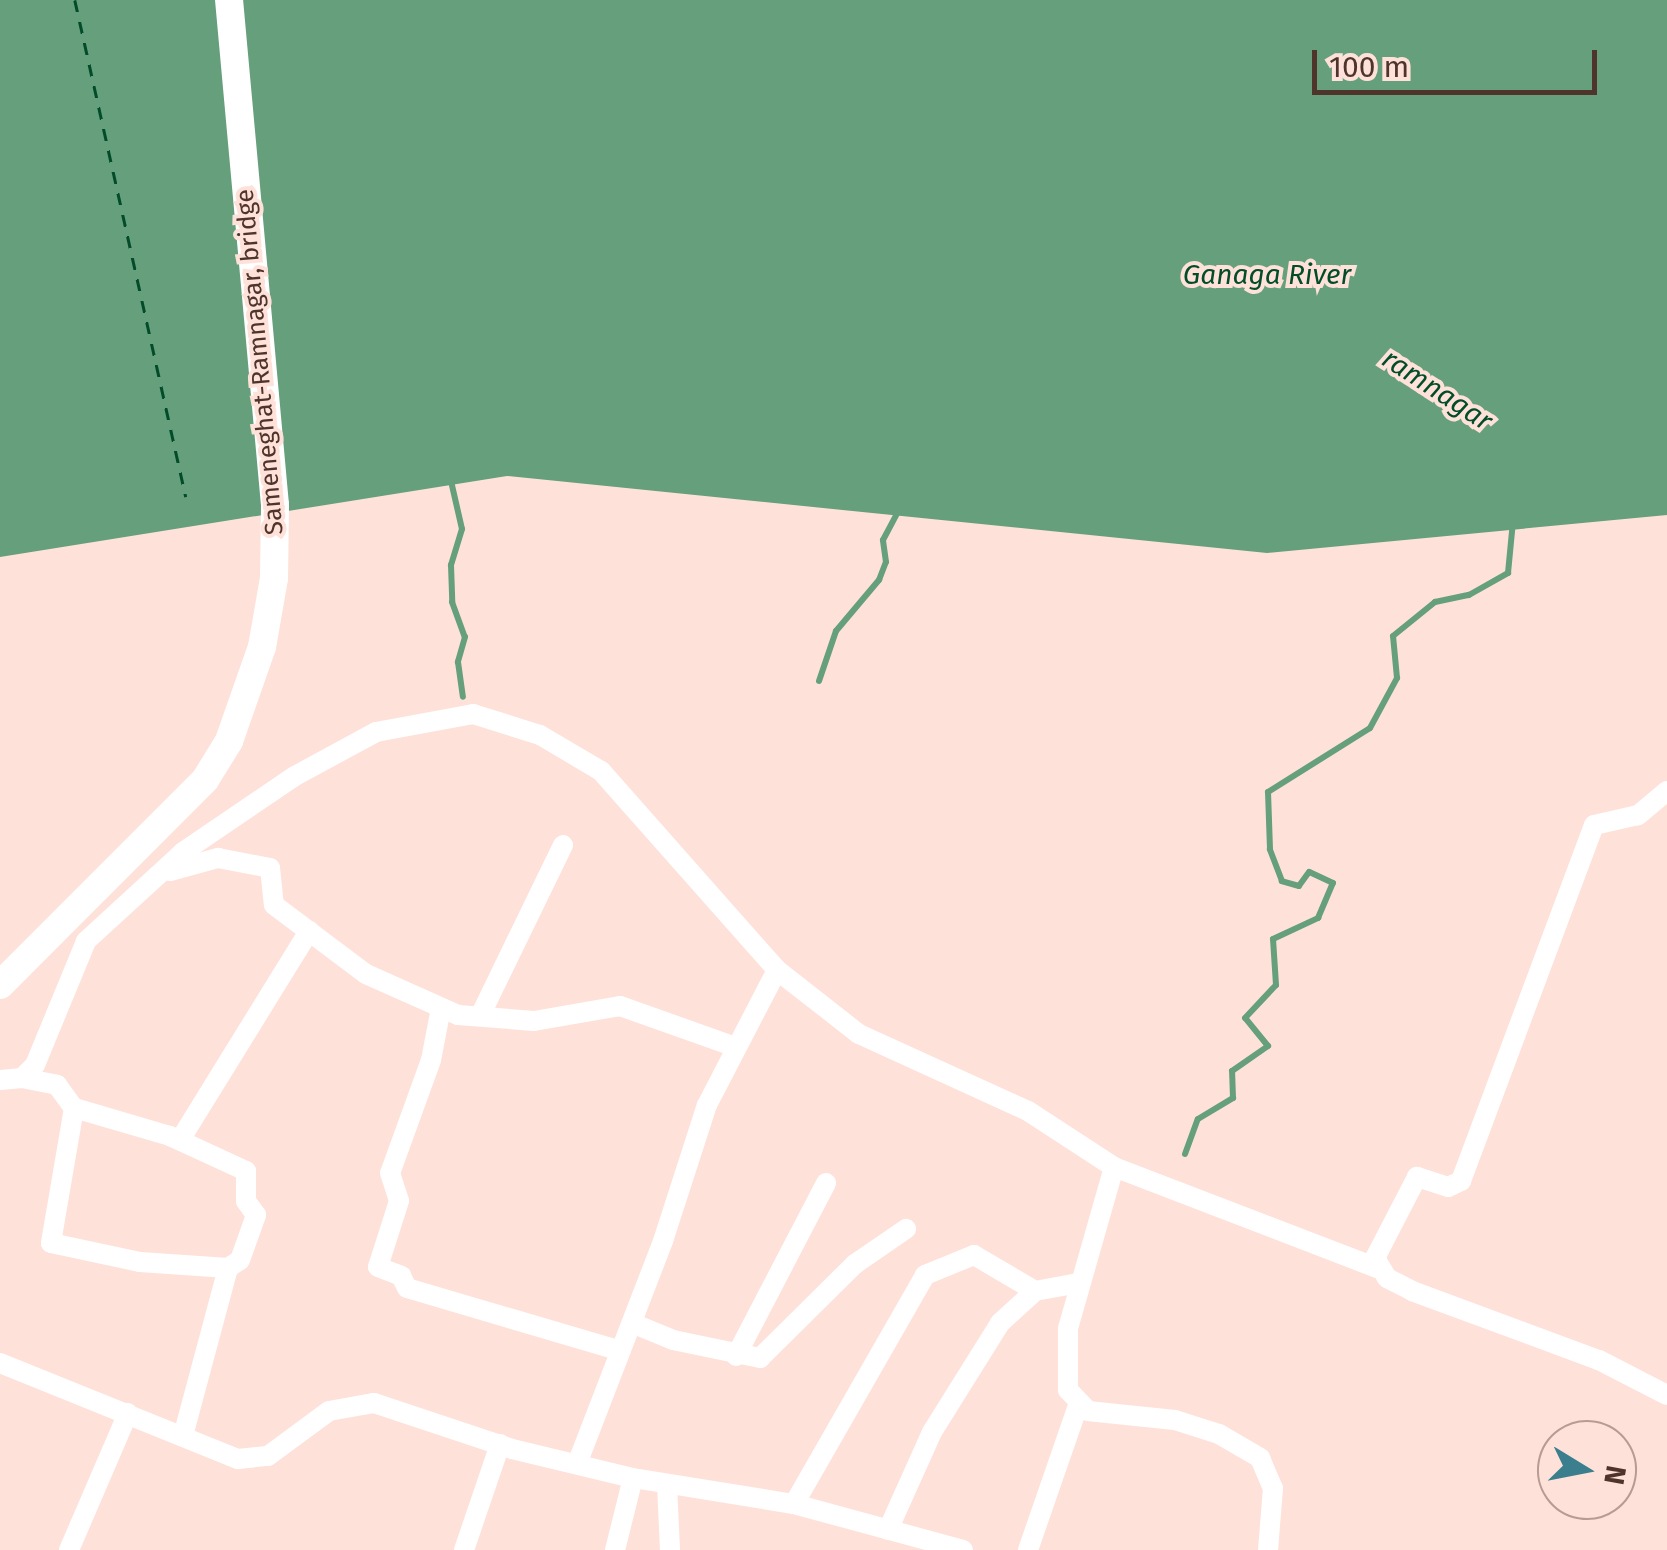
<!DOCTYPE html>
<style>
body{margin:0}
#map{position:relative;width:1667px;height:1550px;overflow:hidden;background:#fee2da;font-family:"Fira Sans",sans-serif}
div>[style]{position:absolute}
.water>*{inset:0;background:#669f7b}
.stream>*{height:6px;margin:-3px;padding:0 3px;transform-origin:3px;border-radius:3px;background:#669f7b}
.ferry>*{height:2.5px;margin-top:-1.25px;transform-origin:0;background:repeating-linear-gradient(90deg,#024c2a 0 12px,transparent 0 22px)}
.street>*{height:20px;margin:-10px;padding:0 10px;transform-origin:10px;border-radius:10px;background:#fff}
.secondary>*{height:28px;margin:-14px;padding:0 14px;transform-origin:14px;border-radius:14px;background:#fff}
span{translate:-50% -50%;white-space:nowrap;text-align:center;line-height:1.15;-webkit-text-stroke:8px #fee2da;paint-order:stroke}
.street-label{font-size:25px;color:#4f342c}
.water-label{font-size:28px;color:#024c2a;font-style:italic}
.north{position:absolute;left:1537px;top:1420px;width:100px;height:100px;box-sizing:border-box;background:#fee2da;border:2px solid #b89c94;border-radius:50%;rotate:100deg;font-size:28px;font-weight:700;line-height:40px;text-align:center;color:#4f342c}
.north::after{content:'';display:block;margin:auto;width:35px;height:45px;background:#3b7e8e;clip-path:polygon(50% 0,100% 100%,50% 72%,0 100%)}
.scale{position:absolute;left:1312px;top:50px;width:285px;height:45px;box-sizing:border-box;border:5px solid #4f342c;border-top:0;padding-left:12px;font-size:30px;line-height:35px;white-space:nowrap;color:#4f342c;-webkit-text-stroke:8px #fee2da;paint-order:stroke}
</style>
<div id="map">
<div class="water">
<div style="clip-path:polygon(0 0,1667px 0,1667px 515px,1267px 553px,507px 476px,0 557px)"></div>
</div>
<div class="stream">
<div style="left:451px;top:481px;width:49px;rotate:77.1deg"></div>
<div style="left:462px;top:529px;width:38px;rotate:107deg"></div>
<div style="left:451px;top:565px;width:37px;rotate:88deg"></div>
<div style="left:452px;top:602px;width:37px;rotate:70deg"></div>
<div style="left:465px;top:637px;width:26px;rotate:106deg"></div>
<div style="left:458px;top:662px;width:35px;rotate:82deg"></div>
<div style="left:819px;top:681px;width:53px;rotate:-71.2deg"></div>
<div style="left:836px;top:631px;width:67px;rotate:-49.9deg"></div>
<div style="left:879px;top:580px;width:19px;rotate:-69deg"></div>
<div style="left:886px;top:562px;width:22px;rotate:-98deg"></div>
<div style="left:883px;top:540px;width:36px;rotate:-62deg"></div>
<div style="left:1185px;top:1154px;width:37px;rotate:-70deg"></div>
<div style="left:1198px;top:1119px;width:41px;rotate:-31deg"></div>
<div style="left:1233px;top:1098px;width:27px;rotate:-92deg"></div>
<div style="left:1232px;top:1071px;width:44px;rotate:-34.8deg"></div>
<div style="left:1268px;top:1046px;width:36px;rotate:-129deg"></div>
<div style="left:1245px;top:1018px;width:45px;rotate:-46.8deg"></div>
<div style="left:1276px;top:985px;width:46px;rotate:-93.7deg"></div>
<div style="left:1273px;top:939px;width:50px;rotate:-25deg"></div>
<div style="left:1318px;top:918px;width:38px;rotate:-67deg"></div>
<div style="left:1333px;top:883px;width:26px;rotate:-155deg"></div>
<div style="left:1309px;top:872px;width:17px;rotate:126deg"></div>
<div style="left:1299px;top:886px;width:18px;rotate:-164deg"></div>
<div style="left:1282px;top:881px;width:34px;rotate:-111deg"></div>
<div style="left:1270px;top:849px;width:57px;rotate:-92deg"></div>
<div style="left:1268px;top:792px;width:120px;rotate:-32.1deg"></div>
<div style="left:1370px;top:728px;width:57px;rotate:-61.6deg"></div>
<div style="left:1397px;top:678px;width:42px;rotate:-95.4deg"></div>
<div style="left:1393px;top:636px;width:54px;rotate:-39deg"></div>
<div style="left:1435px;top:602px;width:35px;rotate:-12deg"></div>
<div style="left:1469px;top:595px;width:45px;rotate:-29.4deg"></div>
<div style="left:1508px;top:573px;width:52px;rotate:-84.5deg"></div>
</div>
<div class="ferry">
<div style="left:75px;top:0;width:509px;rotate:77.41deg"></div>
</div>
<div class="street">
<div style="left:1667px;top:791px;width:38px;rotate:140deg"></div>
<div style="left:1638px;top:815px;width:45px;rotate:167.2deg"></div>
<div style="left:1594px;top:825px;width:380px;rotate:110.5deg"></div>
<div style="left:1461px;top:1181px;width:14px;rotate:155deg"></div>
<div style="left:1448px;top:1187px;width:33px;rotate:-162deg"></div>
<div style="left:1417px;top:1177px;width:91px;rotate:117.4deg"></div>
<div style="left:1375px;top:1258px;width:23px;rotate:59deg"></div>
<div style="left:1387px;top:1278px;width:28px;rotate:27deg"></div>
<div style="left:1412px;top:1291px;width:199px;rotate:20.3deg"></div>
<div style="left:1599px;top:1360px;width:76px;rotate:27.2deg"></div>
<div style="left:170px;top:871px;width:50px;rotate:-15.2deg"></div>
<div style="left:218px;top:858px;width:53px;rotate:10.9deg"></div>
<div style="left:270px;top:868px;width:37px;rotate:84deg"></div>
<div style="left:274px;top:905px;width:115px;rotate:36.9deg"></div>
<div style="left:366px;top:974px;width:101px;rotate:24deg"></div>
<div style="left:458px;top:1015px;width:76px;rotate:4.5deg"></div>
<div style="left:534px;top:1021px;width:87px;rotate:-9.9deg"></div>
<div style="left:620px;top:1006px;width:120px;rotate:19.5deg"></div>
<div style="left:441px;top:1008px;width:53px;rotate:100.9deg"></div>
<div style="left:431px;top:1060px;width:120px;rotate:109.9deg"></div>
<div style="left:390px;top:1173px;width:29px;rotate:72deg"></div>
<div style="left:399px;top:1201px;width:69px;rotate:107.7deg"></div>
<div style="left:378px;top:1267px;width:25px;rotate:21deg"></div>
<div style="left:401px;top:1276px;width:13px;rotate:63deg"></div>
<div style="left:407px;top:1288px;width:220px;rotate:16.4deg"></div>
<div style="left:480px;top:1016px;width:190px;rotate:-64.1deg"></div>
<div style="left:22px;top:1078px;width:36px;rotate:11deg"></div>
<div style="left:57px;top:1085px;width:29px;rotate:54deg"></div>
<div style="left:74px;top:1108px;width:137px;rotate:99.7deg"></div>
<div style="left:51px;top:1243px;width:91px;rotate:12.1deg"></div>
<div style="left:140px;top:1262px;width:88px;rotate:3.9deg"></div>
<div style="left:228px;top:1268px;width:14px;rotate:-34deg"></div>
<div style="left:240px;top:1260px;width:48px;rotate:-70.4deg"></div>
<div style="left:256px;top:1215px;width:17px;rotate:-126deg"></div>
<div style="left:246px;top:1201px;width:30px;rotate:-90deg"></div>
<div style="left:246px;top:1171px;width:84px;rotate:-155.3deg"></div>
<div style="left:170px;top:1136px;width:100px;rotate:-163.7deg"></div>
<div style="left:0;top:1080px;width:22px;rotate:-5deg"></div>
<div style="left:22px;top:1078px;width:18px;rotate:-45deg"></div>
<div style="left:35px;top:1065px;width:134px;rotate:-67.6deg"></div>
<div style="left:86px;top:941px;width:132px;rotate:-42.5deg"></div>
<div style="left:183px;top:852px;width:135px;rotate:-34.2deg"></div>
<div style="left:295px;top:776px;width:92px;rotate:-28.5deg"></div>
<div style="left:376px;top:732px;width:99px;rotate:-10.5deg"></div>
<div style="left:473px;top:714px;width:70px;rotate:17.4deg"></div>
<div style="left:540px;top:735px;width:71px;rotate:30.5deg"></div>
<div style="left:601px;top:771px;width:266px;rotate:48.5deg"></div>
<div style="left:777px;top:970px;width:104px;rotate:38deg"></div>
<div style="left:859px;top:1034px;width:186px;rotate:24.5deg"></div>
<div style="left:1028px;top:1111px;width:103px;rotate:33.1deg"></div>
<div style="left:1114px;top:1167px;width:282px;rotate:21deg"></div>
<div style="left:180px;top:1140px;width:246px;rotate:-58.3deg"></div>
<div style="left:1114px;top:1167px;width:167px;rotate:105.9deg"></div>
<div style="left:1068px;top:1328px;width:62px;rotate:90deg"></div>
<div style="left:1068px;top:1390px;width:29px;rotate:46deg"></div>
<div style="left:1088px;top:1411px;width:87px;rotate:5.9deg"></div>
<div style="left:1175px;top:1420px;width:46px;rotate:17.7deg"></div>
<div style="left:1219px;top:1434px;width:48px;rotate:30.3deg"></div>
<div style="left:1260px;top:1458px;width:33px;rotate:67deg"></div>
<div style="left:1273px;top:1488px;width:62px;rotate:94.6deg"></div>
<div style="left:632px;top:1323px;width:44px;rotate:22.5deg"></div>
<div style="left:673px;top:1340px;width:89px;rotate:11.7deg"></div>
<div style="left:760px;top:1358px;width:134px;rotate:-44.7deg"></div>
<div style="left:855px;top:1264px;width:62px;rotate:-34.5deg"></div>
<div style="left:736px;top:1356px;width:195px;rotate:-62.5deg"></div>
<div style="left:0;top:1363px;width:257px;rotate:22deg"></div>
<div style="left:238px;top:1459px;width:30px;rotate:-6deg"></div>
<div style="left:268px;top:1456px;width:76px;rotate:-36.4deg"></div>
<div style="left:329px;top:1411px;width:46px;rotate:-10.1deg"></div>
<div style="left:374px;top:1403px;width:145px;rotate:18.4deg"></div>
<div style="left:512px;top:1449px;width:124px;rotate:13.5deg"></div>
<div style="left:633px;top:1478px;width:163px;rotate:9.2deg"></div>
<div style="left:794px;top:1504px;width:175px;rotate:15.2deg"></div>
<div style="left:183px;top:1436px;width:174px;rotate:-75deg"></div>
<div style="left:577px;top:1464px;width:239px;rotate:-68.9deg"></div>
<div style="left:663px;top:1241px;width:143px;rotate:-72.1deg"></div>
<div style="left:707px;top:1105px;width:152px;rotate:-62.6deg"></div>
<div style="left:667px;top:1484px;width:66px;rotate:87.4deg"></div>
<div style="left:794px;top:1504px;width:264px;rotate:-60.2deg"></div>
<div style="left:925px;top:1275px;width:53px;rotate:-22.2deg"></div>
<div style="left:974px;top:1255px;width:71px;rotate:30.5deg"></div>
<div style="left:888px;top:1530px;width:107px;rotate:-65.8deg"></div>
<div style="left:932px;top:1432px;width:128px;rotate:-58deg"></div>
<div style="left:1000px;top:1323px;width:47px;rotate:-42.4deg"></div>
<div style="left:1035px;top:1291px;width:45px;rotate:-10.3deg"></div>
<div style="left:69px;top:1550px;width:149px;rotate:-66.7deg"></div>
<div style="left:464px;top:1550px;width:112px;rotate:-71.2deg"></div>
<div style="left:615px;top:1550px;width:74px;rotate:-76deg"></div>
<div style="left:1028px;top:1550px;width:152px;rotate:-70.9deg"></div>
</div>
<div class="secondary">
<div style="left:0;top:985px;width:290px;rotate:-45deg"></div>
<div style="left:205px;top:780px;width:46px;rotate:-58.4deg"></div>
<div style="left:229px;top:741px;width:100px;rotate:-70.7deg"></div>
<div style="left:262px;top:647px;width:70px;rotate:-80.1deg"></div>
<div style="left:274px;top:578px;width:73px;rotate:-89.2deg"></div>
<div style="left:275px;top:505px;width:507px;rotate:-95.2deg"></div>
</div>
<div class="street-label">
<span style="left:260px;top:362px;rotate:-95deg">Sameneghat-Ramnagar, bridge</span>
</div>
<div class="water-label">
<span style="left:1267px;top:275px">Ganaga River</span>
<span style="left:1437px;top:390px;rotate:33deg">ramnagar</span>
</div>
<div class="north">N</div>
<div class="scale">100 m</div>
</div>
